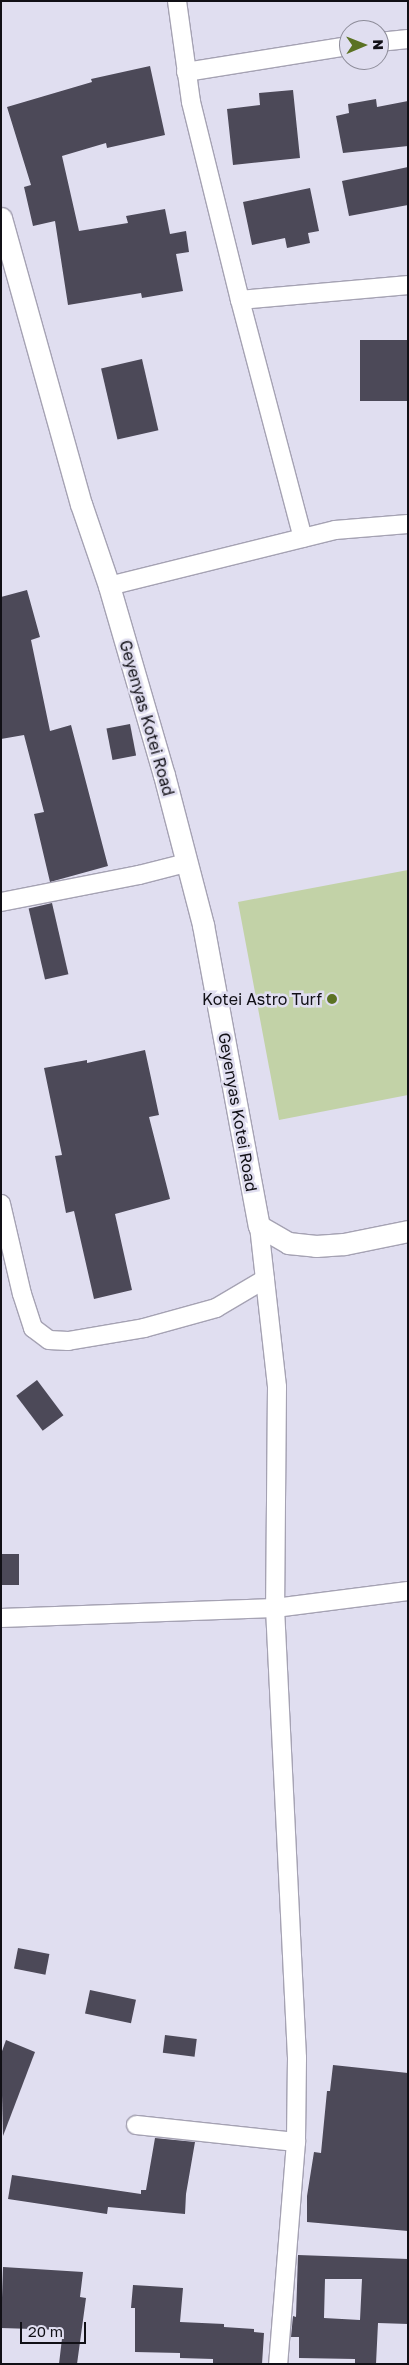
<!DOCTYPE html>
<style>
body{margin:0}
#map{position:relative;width:409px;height:2365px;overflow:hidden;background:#e0def0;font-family:"Golos Text",sans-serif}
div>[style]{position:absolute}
.green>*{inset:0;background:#c2d2a7}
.building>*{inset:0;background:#4c4958;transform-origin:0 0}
.roads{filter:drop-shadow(1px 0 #a5a2b3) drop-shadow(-1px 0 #a5a2b3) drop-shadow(0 1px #a5a2b3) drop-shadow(0 -1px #a5a2b3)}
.minor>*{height:18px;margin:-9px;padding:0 9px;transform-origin:9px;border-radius:9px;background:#fff}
.tertiary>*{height:21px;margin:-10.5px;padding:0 10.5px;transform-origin:10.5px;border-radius:10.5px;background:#fff}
.dots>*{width:14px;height:14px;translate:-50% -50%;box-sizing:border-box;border:2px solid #e0def0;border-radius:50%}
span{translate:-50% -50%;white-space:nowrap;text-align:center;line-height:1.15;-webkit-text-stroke:5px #e0def0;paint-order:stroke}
.street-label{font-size:16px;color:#111016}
.poi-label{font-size:16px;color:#111016}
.right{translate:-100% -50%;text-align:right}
.frame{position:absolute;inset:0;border:2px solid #111016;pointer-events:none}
.north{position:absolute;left:339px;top:20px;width:50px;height:50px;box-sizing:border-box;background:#e0def0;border:1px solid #8d8c99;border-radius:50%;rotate:89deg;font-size:14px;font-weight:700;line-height:20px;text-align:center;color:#111016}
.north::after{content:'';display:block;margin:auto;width:18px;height:22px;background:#5b7223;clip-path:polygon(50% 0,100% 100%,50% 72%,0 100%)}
.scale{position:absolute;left:20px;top:2322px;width:66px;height:22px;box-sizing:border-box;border:2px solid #111016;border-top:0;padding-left:6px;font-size:15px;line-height:18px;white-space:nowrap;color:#111016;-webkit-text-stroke:4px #e0def0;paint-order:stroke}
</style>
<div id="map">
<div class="green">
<div style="clip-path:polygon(408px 870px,408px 1095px,279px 1120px,238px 902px)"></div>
</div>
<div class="building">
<div style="clip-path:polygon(150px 66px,165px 135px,107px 148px,106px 143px,62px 156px,79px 231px,128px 223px,126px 216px,165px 209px,170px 234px,186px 231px,189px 252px,176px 254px,183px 291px,142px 298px,141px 293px,68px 305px,55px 221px,33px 226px,24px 187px,31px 185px,7px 107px,92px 82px,91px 79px)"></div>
<div style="clip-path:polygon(293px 90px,300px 158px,233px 165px,227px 109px,260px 105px,259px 93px)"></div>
<div style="clip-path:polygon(376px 99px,377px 107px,408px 101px,408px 146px,343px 153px,336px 116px,349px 113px,348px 104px)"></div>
<div style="clip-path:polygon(408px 167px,408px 205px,349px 216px,342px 181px)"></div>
<div style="clip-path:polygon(310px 188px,319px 231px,308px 233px,310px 243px,287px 248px,285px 238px,252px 245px,243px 202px)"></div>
<div style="left:408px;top:340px;width:61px;height:48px;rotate:90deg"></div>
<div style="left:142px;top:359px;width:73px;height:42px;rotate:77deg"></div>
<div style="clip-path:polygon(27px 590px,40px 637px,31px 640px,50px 731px,71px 725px,108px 866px,50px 882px,34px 814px,44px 812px,24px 735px,1px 739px,1px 597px)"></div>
<div style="left:130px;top:724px;width:32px;height:24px;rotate:79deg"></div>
<div style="left:52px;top:903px;width:73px;height:24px;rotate:77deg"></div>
<div style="clip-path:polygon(145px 1050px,159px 1115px,149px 1117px,170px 1199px,115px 1214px,132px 1290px,94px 1299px,74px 1211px,66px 1213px,55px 1156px,62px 1155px,44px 1068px,87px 1060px,87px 1063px)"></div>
<div style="left:37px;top:1380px;width:44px;height:26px;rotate:53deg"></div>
<div style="left:1px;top:1554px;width:18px;height:31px"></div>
<div style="left:18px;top:1948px;width:32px;height:21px;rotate:11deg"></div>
<div style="left:90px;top:1990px;width:47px;height:24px;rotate:12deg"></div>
<div style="left:165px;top:2035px;width:32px;height:18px;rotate:7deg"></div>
<div style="clip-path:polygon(6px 2040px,35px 2052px,3px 2136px,1px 2054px)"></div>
<div style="clip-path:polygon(333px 2065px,408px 2073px,408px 2231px,307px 2222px,307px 2196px,314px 2152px,321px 2153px,327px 2091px,330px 2091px)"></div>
<div style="clip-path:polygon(155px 2138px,195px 2142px,186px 2194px,185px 2214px,108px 2207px,107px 2214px,8px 2199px,12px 2175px,141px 2194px,141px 2190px,146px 2190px)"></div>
<div style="clip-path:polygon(evenodd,298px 2255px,408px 2259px,408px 2324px,378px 2323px,376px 2364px,355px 2364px,355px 2359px,299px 2358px,299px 2337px,291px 2337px,293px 2316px,296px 2317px,298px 2255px,325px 2279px,362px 2279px,360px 2320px,324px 2318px,325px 2279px)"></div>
<div style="clip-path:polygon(3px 2267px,83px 2272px,80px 2297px,86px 2298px,77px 2364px,59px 2364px,63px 2330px,1px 2328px)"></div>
<div style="clip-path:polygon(133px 2285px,183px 2288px,180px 2322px,224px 2324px,224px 2327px,254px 2329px,254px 2332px,264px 2333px,262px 2364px,213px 2364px,213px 2359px,180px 2358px,180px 2353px,135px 2352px,135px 2308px,131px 2308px)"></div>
</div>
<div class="roads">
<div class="minor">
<div style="left:177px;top:1px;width:102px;rotate:82.1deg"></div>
<div style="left:191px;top:102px;width:204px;rotate:76.1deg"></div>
<div style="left:240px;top:300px;width:246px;rotate:75.2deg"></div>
<div style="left:379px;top:42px;width:29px;rotate:-6deg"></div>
<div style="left:186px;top:72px;width:165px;rotate:-9.1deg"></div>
<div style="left:240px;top:300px;width:169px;rotate:-5.1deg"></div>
<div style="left:109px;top:586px;width:233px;rotate:-13.9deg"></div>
<div style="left:335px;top:530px;width:73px;rotate:-4.7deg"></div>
<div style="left:1px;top:902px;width:141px;rotate:-11.1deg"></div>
<div style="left:139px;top:875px;width:49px;rotate:-14.3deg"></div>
<div style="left:1px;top:1204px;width:92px;rotate:76.9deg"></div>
<div style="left:22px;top:1294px;width:36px;rotate:72deg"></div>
<div style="left:33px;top:1328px;width:20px;rotate:37deg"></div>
<div style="left:49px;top:1340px;width:19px;rotate:3deg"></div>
<div style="left:68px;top:1341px;width:77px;rotate:-9.7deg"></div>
<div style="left:144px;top:1328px;width:75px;rotate:-15.5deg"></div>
<div style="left:216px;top:1308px;width:57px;rotate:-30.6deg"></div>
<div style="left:259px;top:1226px;width:162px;rotate:83.6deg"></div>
<div style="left:277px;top:1387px;width:221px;rotate:90.5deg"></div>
<div style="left:275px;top:1608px;width:451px;rotate:87.2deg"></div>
<div style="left:297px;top:2058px;width:84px;rotate:90.7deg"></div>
<div style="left:296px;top:2142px;width:223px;rotate:94.6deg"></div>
<div style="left:1px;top:1618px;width:274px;rotate:-2.1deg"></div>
<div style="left:275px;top:1608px;width:134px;rotate:-7.3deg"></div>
<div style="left:136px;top:2125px;width:161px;rotate:6.1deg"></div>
</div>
<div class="tertiary">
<div style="left:1px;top:218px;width:297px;rotate:74.4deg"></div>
<div style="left:81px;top:504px;width:87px;rotate:71.1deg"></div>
<div style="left:109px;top:586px;width:197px;rotate:73.8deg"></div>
<div style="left:164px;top:775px;width:155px;rotate:75.4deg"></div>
<div style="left:203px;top:925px;width:306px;rotate:79.5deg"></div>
<div style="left:259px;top:1226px;width:34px;rotate:30deg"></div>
<div style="left:288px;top:1243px;width:28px;rotate:6deg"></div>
<div style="left:316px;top:1246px;width:28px;rotate:-4deg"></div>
<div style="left:344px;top:1244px;width:65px;rotate:-11.5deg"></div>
</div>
</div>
<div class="dots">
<div style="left:332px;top:999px;background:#5b7223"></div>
</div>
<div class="street-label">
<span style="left:147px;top:718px;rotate:74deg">Geyenyas Kotei Road</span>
<span style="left:238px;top:1112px;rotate:80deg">Geyenyas Kotei Road</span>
</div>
<div class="poi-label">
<span class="right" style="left:322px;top:999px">Kotei Astro Turf</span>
</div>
<div class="frame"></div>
<div class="north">N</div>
<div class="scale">20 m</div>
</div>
